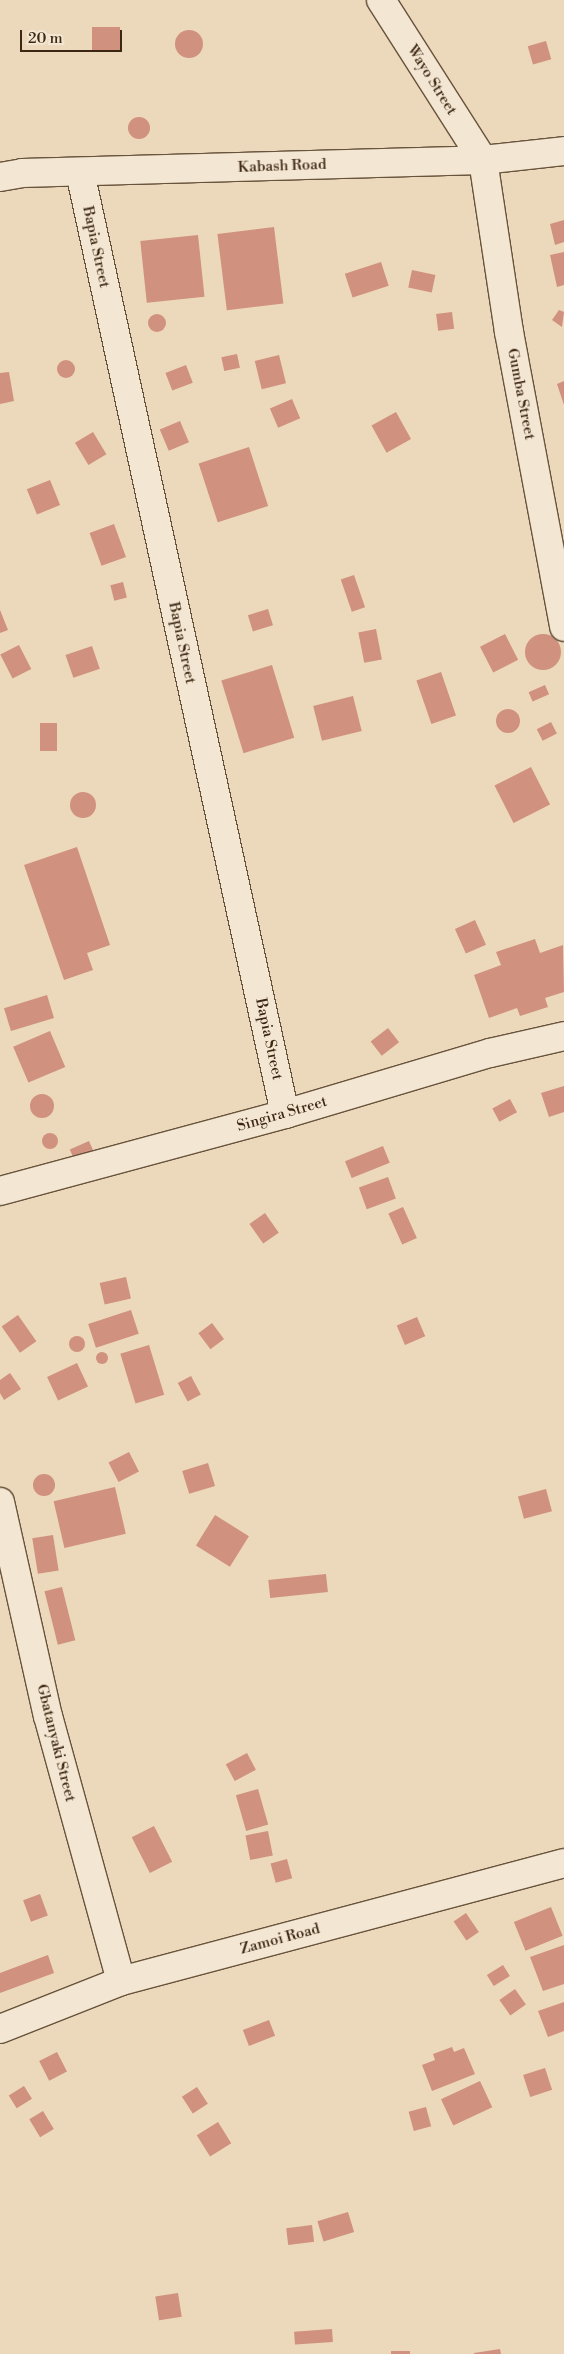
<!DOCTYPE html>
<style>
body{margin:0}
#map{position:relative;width:564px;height:2354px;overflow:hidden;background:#ecd8ba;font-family:"Libre Bodoni",serif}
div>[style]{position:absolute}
.building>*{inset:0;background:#d0917f;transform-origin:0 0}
.round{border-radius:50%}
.roads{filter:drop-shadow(1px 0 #68533c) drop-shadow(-1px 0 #68533c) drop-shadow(0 1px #68533c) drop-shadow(0 -1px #68533c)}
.minor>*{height:28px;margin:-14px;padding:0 14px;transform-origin:14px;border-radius:14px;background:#f3e6d2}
span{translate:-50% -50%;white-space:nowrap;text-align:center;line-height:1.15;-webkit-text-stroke:4px #f3e6d2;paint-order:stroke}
.street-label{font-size:15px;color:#3c2712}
.scale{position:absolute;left:20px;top:30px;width:102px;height:22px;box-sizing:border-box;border:2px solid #3c2712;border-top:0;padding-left:6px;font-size:15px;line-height:18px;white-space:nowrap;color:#3c2712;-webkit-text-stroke:4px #f3e6d2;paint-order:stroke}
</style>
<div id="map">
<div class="building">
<div style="left:92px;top:27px;width:28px;height:23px"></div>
<div class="round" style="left:175px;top:30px;width:28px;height:28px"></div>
<div style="left:546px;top:41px;width:19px;height:19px;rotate:74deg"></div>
<div class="round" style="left:128px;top:117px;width:22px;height:22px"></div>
<div style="clip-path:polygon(564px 220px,564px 242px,555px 245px,550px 224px)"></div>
<div style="left:274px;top:227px;width:77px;height:57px;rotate:83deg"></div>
<div style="left:198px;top:235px;width:62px;height:58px;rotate:84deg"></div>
<div style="clip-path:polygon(564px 252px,564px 285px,557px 287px,550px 255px)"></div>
<div style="left:381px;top:262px;width:25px;height:38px;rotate:72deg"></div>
<div style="left:412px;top:270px;width:24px;height:18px;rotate:12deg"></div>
<div style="clip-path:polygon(559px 310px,564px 312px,562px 327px,552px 320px)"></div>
<div style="left:452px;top:312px;width:17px;height:16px;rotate:83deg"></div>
<div class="round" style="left:148px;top:314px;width:18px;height:18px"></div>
<div style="left:237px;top:354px;width:14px;height:16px;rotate:78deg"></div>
<div style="left:279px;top:355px;width:29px;height:25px;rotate:76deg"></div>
<div class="round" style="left:57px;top:360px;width:18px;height:18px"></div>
<div style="left:186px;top:365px;width:19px;height:22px;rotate:69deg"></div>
<div style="clip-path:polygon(9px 372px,14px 401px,0 404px,0 373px)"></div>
<div style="clip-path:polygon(564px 381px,564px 405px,557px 384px)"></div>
<div style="left:292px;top:399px;width:21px;height:24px;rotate:67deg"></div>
<div style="left:396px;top:412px;width:31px;height:28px;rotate:61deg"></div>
<div style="left:180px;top:421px;width:23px;height:22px;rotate:67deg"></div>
<div style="left:93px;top:432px;width:26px;height:21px;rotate:59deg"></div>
<div style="left:249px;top:447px;width:62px;height:53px;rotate:72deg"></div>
<div style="left:50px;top:480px;width:27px;height:25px;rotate:68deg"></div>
<div style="left:114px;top:524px;width:35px;height:26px;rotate:70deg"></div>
<div style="left:354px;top:575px;width:34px;height:14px;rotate:71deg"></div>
<div style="left:123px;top:582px;width:16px;height:13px;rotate:76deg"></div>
<div style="left:268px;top:609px;width:17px;height:21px;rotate:73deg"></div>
<div style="clip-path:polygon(0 610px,8px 630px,0 633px)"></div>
<div style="left:376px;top:629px;width:31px;height:18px;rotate:79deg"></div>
<div style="left:505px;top:634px;width:29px;height:28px;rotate:63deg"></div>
<div class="round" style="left:525px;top:634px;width:36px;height:36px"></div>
<div style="left:19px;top:645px;width:27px;height:21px;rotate:63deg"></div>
<div style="left:92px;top:646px;width:24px;height:28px;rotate:71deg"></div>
<div style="left:272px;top:665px;width:76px;height:53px;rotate:73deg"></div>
<div style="left:441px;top:672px;width:46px;height:26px;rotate:71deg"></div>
<div style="left:545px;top:685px;width:10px;height:18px;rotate:66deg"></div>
<div style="left:353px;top:696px;width:36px;height:41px;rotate:76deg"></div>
<div class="round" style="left:496px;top:709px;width:24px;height:24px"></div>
<div style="left:551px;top:722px;width:13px;height:16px;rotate:63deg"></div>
<div style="left:40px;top:723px;width:17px;height:28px"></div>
<div style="left:531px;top:767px;width:42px;height:41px;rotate:63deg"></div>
<div class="round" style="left:70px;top:792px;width:26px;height:26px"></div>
<div style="clip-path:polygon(77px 847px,110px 945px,87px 953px,93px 970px,64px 980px,24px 865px)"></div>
<div style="left:475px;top:920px;width:27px;height:22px;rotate:66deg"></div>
<div style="clip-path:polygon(535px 939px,540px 953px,563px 945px,564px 992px,545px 998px,548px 1007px,520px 1016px,517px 1008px,489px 1018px,474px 975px,501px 965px,496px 952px)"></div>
<div style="left:47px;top:995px;width:24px;height:45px;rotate:73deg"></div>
<div style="left:388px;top:1028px;width:18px;height:22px;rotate:52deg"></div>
<div style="left:50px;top:1031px;width:39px;height:40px;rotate:67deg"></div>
<div style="clip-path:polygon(564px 1086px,564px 1112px,549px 1117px,541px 1093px)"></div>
<div class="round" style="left:30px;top:1094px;width:24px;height:24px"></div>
<div style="left:510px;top:1099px;width:15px;height:20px;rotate:62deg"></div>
<div class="round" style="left:42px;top:1133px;width:16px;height:16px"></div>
<div style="left:89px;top:1141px;width:12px;height:21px;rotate:66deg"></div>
<div style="left:383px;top:1146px;width:18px;height:41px;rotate:68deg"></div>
<div style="left:388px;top:1177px;width:23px;height:31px;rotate:70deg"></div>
<div style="left:403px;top:1207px;width:34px;height:16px;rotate:66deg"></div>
<div style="left:265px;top:1213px;width:24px;height:19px;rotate:55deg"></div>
<div style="left:126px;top:1277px;width:22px;height:27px;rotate:77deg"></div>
<div style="left:131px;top:1310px;width:25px;height:45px;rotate:72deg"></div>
<div style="left:18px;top:1315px;width:32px;height:20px;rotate:55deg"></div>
<div style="left:417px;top:1317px;width:21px;height:22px;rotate:67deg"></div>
<div style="left:212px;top:1323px;width:20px;height:17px;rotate:53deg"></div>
<div class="round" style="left:69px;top:1336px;width:16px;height:16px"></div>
<div style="left:149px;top:1345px;width:52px;height:30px;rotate:73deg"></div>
<div class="round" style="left:96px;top:1352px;width:12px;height:12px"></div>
<div style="left:77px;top:1363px;width:26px;height:33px;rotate:65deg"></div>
<div style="clip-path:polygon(10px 1373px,21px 1389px,4px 1400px,0 1393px,0 1380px)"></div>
<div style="left:191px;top:1376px;width:21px;height:15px;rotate:62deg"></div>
<div style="left:129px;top:1452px;width:22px;height:23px;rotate:63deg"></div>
<div style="left:208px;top:1463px;width:24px;height:27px;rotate:73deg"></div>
<div class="round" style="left:33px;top:1474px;width:22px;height:22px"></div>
<div style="left:115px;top:1487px;width:48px;height:63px;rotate:77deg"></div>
<div style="left:546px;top:1489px;width:23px;height:29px;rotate:75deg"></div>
<div style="left:215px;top:1515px;width:40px;height:36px;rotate:32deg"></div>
<div style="left:53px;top:1535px;width:36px;height:21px;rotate:81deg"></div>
<div style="left:326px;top:1574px;width:18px;height:58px;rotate:84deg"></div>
<div style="left:62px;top:1587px;width:55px;height:18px;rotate:76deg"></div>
<div style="left:247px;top:1753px;width:19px;height:24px;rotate:62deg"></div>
<div style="left:258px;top:1789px;width:37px;height:23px;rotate:74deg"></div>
<div style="left:154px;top:1826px;width:40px;height:25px;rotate:63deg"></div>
<div style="left:268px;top:1831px;width:25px;height:23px;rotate:79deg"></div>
<div style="left:287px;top:1859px;width:20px;height:17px;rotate:75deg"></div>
<div style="left:40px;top:1894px;width:23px;height:18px;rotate:70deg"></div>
<div style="left:551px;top:1907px;width:31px;height:40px;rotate:68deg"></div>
<div style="left:466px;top:1913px;width:23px;height:15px;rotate:56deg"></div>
<div style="clip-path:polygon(564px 1945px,564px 1984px,543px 1991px,530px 1957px)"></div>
<div style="clip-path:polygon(48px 1955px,54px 1973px,0 1993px,0 1973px)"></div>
<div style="left:503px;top:1965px;width:13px;height:19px;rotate:58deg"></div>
<div style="left:515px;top:1989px;width:19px;height:19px;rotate:55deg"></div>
<div style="clip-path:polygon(564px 2002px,564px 2031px,548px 2037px,538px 2011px)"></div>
<div style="left:269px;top:2020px;width:17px;height:28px;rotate:69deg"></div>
<div style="clip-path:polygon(452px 2047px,454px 2052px,464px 2048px,475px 2074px,432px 2091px,422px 2065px,435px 2060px,433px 2054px)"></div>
<div style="left:57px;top:2052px;width:22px;height:20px;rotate:63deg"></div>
<div style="left:545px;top:2068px;width:23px;height:23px;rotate:72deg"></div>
<div style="left:480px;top:2081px;width:29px;height:43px;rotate:65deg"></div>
<div style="left:24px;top:2086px;width:15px;height:18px;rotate:58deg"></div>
<div style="left:197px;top:2087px;width:20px;height:18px;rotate:57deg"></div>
<div style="left:426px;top:2107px;width:20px;height:18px;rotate:75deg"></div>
<div style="left:43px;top:2111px;width:21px;height:16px;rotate:59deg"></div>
<div style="left:218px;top:2122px;width:25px;height:25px;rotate:58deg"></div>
<div style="left:348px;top:2212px;width:21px;height:32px;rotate:73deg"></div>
<div style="left:312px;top:2225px;width:17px;height:26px;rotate:83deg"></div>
<div style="left:178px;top:2293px;width:24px;height:23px;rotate:81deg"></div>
<div style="left:332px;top:2329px;width:13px;height:38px;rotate:86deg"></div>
<div style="clip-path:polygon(500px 2349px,501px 2354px,474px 2354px,474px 2353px)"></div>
<div style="left:391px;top:2351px;width:19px;height:3px"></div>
</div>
<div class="roads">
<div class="minor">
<div style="left:381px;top:0;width:190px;rotate:57.5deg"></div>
<div style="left:483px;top:160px;width:174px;rotate:81.4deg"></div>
<div style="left:509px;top:332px;width:300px;rotate:79.4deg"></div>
<div style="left:80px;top:172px;width:964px;rotate:77.72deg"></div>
<div style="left:0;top:177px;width:22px;rotate:-10deg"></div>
<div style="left:22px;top:173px;width:461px;rotate:-1.6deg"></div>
<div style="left:483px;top:160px;width:81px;rotate:-6.3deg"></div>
<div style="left:0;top:1191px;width:295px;rotate:-15.1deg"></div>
<div style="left:285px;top:1114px;width:214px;rotate:-16.6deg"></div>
<div style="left:490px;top:1053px;width:76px;rotate:-12.9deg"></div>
<div style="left:0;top:1502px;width:219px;rotate:77.4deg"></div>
<div style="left:48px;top:1716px;width:275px;rotate:74.6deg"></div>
<div style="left:0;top:2029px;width:130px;rotate:-21.6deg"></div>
<div style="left:121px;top:1981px;width:458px;rotate:-14.9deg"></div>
</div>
</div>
<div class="street-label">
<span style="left:432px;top:80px;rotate:58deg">Wayo Street</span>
<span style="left:282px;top:166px;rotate:-2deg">Kabash Road</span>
<span style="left:96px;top:247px;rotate:78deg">Bapia Street</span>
<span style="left:521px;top:394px;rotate:79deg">Gumba Street</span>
<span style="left:182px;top:643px;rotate:78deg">Bapia Street</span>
<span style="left:269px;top:1039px;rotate:78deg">Bapia Street</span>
<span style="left:282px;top:1114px;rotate:-16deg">Singira Street</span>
<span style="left:56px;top:1743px;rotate:76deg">Gbatanyaki Street</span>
<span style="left:280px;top:1939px;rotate:-15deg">Zamoi Road</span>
</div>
<div class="scale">20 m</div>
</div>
